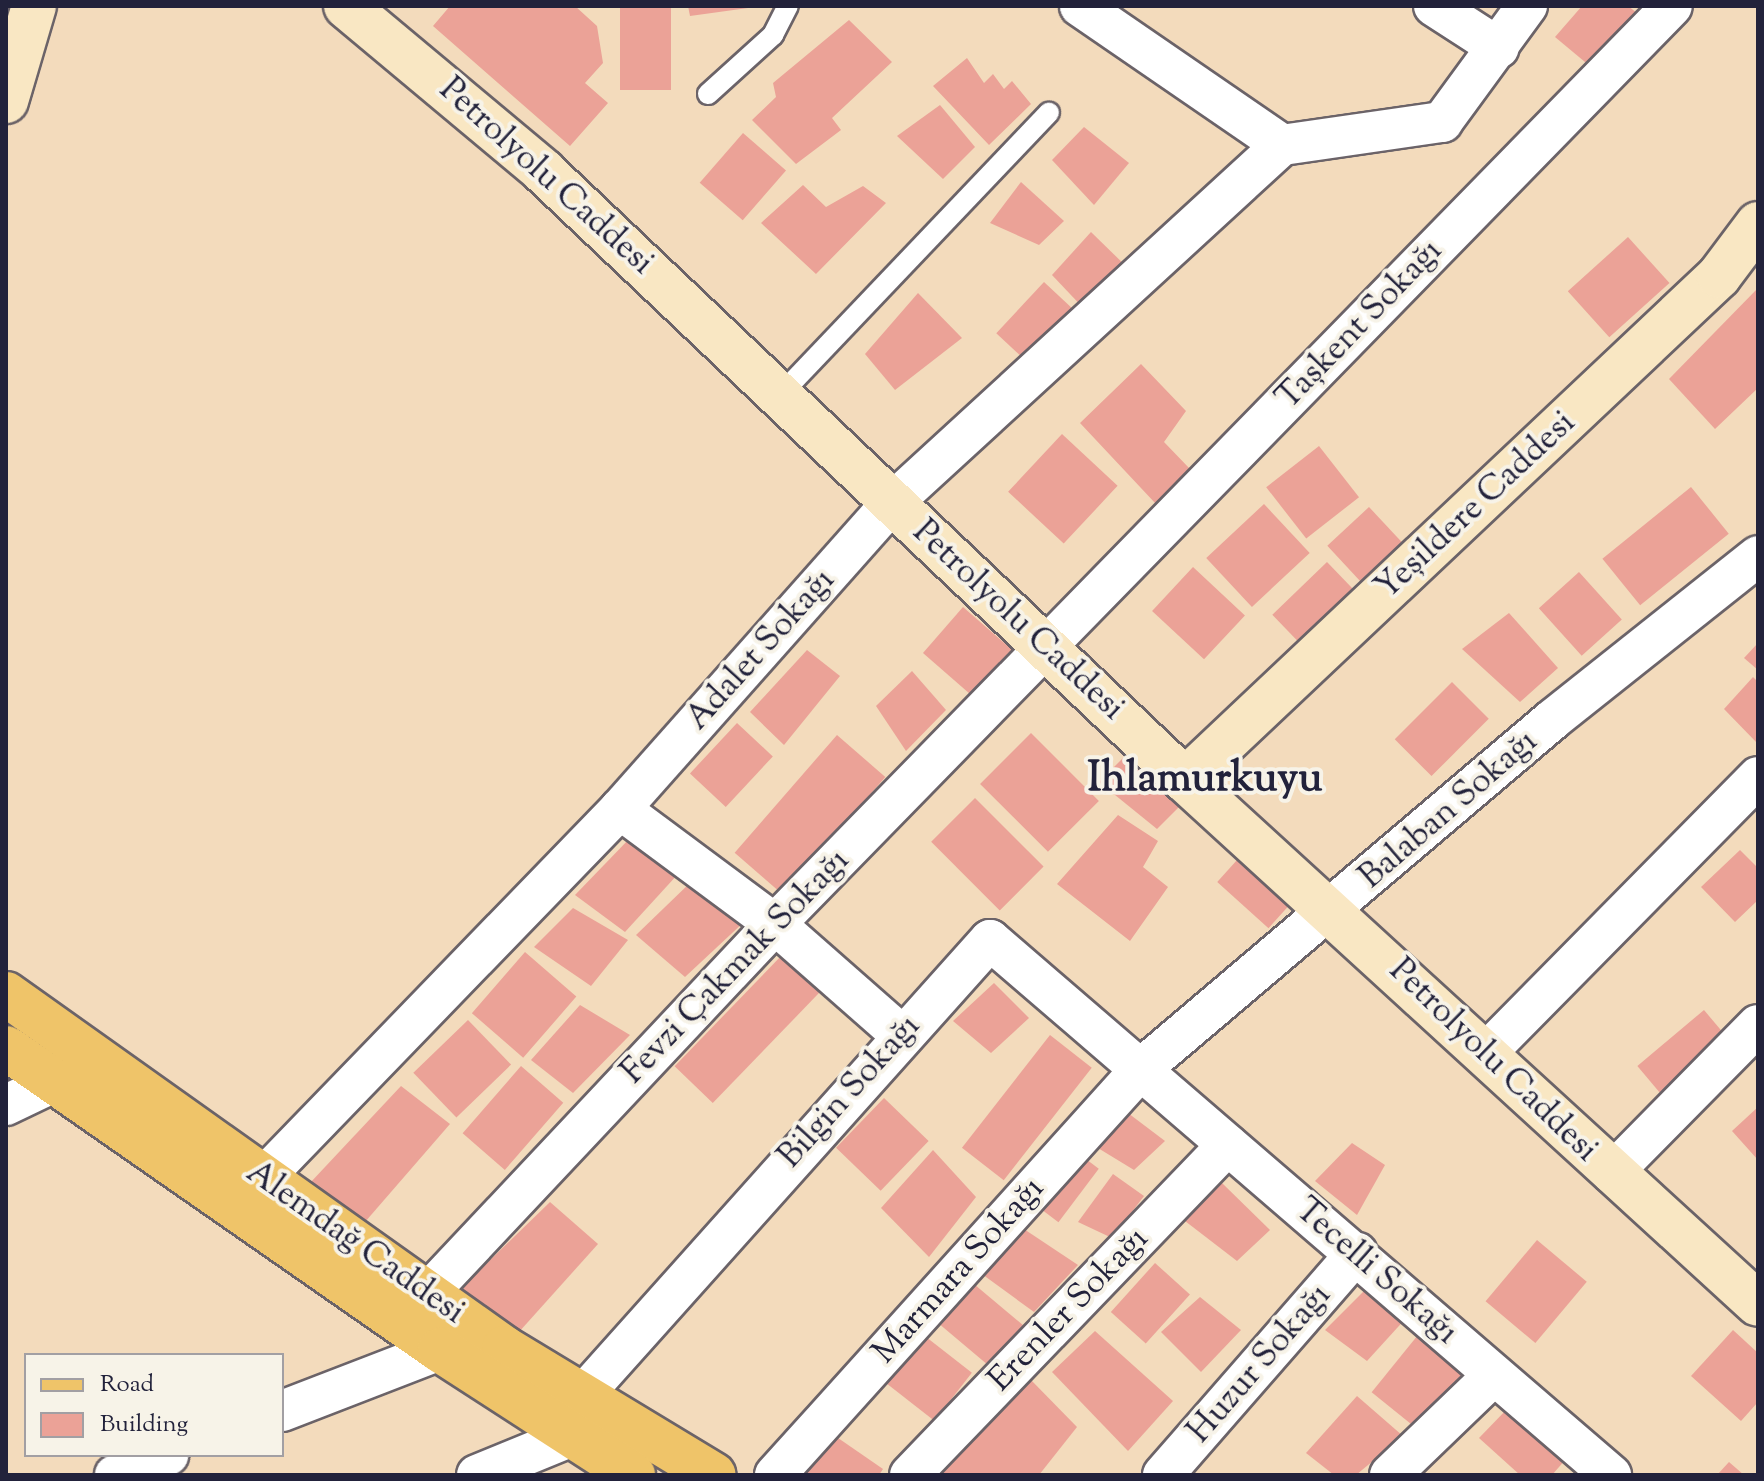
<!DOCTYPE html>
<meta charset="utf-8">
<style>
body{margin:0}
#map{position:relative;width:1764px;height:1481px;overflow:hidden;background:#f3dbbc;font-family:"Sorts Mill Goudy",serif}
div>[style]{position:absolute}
.building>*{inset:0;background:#eba297;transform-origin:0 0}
.roads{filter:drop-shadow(2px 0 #6b6368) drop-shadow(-2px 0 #6b6368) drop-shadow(0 2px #6b6368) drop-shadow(0 -2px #6b6368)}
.lane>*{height:20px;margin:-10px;padding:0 10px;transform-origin:10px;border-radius:10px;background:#fff}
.street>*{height:40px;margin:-20px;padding:0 20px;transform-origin:20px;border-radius:20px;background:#fff}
.secondary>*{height:44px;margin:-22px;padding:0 22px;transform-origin:22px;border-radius:22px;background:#f9e7c3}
.primary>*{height:44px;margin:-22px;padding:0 22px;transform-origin:22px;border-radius:22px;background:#efc469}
span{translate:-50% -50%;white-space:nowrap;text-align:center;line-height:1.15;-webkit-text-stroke:8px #f7f3e8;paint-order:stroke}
.street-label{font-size:34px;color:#22223b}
.district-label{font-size:42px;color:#22223b;font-weight:700}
.frame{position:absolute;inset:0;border:8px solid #22223b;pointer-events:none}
.legend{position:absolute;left:24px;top:1353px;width:260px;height:104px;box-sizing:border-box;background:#f7f3e8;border:2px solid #a29fa3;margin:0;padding:10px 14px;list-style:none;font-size:24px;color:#22223b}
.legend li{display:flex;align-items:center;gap:16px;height:40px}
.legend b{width:40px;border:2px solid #a29fa3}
</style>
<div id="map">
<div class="building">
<div style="clip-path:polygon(450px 6px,575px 6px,597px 26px,603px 63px,585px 83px,608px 103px,570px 146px,433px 26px)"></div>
<div style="left:620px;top:6px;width:51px;height:84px"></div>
<div style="clip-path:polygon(688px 6px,747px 6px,748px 8px,690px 16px)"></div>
<div style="clip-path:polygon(1582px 6px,1628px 6px,1637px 13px,1591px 67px,1555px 37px)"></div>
<div style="clip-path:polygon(849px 20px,892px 62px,832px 118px,841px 130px,796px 164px,752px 120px,776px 97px,773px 83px)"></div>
<div style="clip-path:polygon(967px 58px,984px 83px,993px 74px,1004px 89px,1012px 81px,1031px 104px,989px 145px,933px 86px)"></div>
<div style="clip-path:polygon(940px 105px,975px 147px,943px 179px,897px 136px)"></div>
<div style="clip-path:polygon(1084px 127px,1129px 163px,1094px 205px,1052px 160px)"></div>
<div style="left:743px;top:133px;width:57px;height:66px;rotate:41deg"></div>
<div style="clip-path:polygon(1021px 182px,1064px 221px,1039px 245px,990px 223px)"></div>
<div style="clip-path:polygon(803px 185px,826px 207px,863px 186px,886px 203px,816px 274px,761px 223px)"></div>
<div style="clip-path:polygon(1091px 232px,1133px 273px,1088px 313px,1052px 275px)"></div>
<div style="left:1628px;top:237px;width:62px;height:81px;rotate:48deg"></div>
<div style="left:1044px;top:282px;width:52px;height:70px;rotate:43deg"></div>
<div style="clip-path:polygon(1758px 288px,1758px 388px,1715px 429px,1669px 379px)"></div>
<div style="clip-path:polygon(918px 293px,962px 338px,895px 390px,865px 354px)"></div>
<div style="clip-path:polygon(1141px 364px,1186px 411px,1164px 442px,1190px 469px,1156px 504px,1080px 423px)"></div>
<div style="left:1062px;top:434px;width:76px;height:79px;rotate:43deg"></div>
<div style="left:1319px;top:446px;width:65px;height:67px;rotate:52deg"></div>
<div style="left:1691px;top:487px;width:60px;height:114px;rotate:51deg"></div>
<div style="left:1264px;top:504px;width:67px;height:79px;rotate:47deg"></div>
<div style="left:1369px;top:507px;width:64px;height:57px;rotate:47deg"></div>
<div style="left:1327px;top:562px;width:53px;height:76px;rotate:46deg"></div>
<div style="left:1193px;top:567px;width:71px;height:60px;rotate:43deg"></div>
<div style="left:1579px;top:572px;width:64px;height:54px;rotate:48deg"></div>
<div style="left:963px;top:607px;width:65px;height:61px;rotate:41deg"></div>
<div style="clip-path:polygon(1509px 613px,1558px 668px,1520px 702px,1462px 649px)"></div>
<div style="clip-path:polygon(1758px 643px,1758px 670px,1744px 658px)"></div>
<div style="clip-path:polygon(807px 650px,840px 676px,784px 745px,750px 712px)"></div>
<div style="clip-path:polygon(912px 671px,946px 710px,906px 751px,876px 706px)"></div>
<div style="clip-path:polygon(1753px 677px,1758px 682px,1758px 744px,1724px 709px)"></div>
<div style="left:1452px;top:682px;width:52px;height:81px;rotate:45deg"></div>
<div style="left:737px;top:723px;width:49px;height:69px;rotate:43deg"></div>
<div style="left:1031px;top:733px;width:96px;height:72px;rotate:45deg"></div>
<div style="left:837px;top:735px;width:64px;height:156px;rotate:41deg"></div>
<div style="clip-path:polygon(1136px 745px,1191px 795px,1157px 829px,1099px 782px)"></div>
<div style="left:975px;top:798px;width:97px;height:62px;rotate:45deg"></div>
<div style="clip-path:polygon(1118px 815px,1158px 841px,1143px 867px,1168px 887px,1130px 941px,1057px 884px)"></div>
<div style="clip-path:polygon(631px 837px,678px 874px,625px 932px,575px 895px)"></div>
<div style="left:1246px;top:850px;width:69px;height:43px;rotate:42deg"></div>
<div style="clip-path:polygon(1740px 850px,1758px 868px,1758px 900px,1735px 922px,1701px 887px)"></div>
<div style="clip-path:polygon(693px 880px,745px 921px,685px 977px,636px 935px)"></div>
<div style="clip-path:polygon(573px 908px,628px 940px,591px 986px,534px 947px)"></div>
<div style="left:525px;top:952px;width:68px;height:81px;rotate:41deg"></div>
<div style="left:783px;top:954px;width:53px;height:156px;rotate:44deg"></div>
<div style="clip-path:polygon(994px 983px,1029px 1018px,991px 1053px,953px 1021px)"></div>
<div style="clip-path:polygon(580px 1005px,630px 1035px,573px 1093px,531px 1060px)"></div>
<div style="left:1704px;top:1010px;width:35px;height:87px;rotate:50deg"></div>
<div style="left:468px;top:1020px;width:62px;height:76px;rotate:46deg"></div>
<div style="left:1050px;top:1035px;width:53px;height:143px;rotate:38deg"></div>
<div style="left:521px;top:1066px;width:56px;height:89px;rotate:41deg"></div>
<div style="clip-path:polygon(401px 1086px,450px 1124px,365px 1222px,310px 1183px)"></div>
<div style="left:884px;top:1098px;width:62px;height:69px;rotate:44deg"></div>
<div style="clip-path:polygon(1758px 1107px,1758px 1160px,1732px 1131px)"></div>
<div style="clip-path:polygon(1124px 1110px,1165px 1141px,1134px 1170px,1093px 1145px)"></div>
<div style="clip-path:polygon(1352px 1143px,1385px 1165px,1357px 1215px,1315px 1181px)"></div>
<div style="clip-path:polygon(933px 1150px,976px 1197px,929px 1257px,881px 1208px)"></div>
<div style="left:1074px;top:1150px;width:31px;height:67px;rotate:37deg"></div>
<div style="clip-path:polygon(1113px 1174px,1144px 1196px,1112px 1238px,1078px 1222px)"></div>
<div style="clip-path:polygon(1222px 1183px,1270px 1230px,1237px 1261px,1185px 1221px)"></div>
<div style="clip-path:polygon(550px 1202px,598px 1244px,510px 1342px,454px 1295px)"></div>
<div style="clip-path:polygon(1015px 1223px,1078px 1265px,1034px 1312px,975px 1269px)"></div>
<div style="left:1537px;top:1240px;width:65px;height:80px;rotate:40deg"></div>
<div style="left:1155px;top:1263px;width:47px;height:66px;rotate:42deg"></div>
<div style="left:962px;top:1274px;width:83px;height:53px;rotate:40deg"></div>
<div style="clip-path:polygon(1372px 1283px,1408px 1316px,1367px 1361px,1325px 1330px)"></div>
<div style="clip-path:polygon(1200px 1297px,1241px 1330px,1201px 1372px,1161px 1332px)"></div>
<div style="left:912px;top:1326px;width:76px;height:61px;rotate:38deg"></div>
<div style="left:1422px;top:1330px;width:65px;height:80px;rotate:39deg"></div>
<div style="clip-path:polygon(1733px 1330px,1758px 1353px,1758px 1402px,1741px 1421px,1691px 1376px)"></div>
<div style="clip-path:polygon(1095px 1331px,1173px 1401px,1128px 1451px,1052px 1372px)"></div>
<div style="clip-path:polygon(1031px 1380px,1077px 1427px,1039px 1475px,937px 1475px)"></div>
<div style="clip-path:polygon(1357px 1396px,1403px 1436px,1356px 1475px,1334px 1475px,1306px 1453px)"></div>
<div style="clip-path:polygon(1509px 1407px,1566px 1459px,1552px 1475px,1520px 1475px,1479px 1438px)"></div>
<div style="clip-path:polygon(825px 1429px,883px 1469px,879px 1475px,796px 1475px)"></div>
<div style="clip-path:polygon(1729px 1462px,1744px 1475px,1717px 1475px)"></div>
</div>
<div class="roads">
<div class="lane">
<div style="left:708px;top:94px;width:88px;rotate:-42.2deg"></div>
<div style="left:773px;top:35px;width:33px;rotate:-63deg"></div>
<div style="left:780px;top:395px;width:390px;rotate:-46.4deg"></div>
</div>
<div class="street">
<div style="left:1080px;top:6px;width:245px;rotate:34.5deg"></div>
<div style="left:1282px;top:145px;width:162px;rotate:-8.2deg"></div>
<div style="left:1442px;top:122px;width:144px;rotate:-53.8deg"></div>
<div style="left:1434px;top:6px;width:77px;rotate:32.9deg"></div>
<div style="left:620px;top:809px;width:193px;rotate:36.6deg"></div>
<div style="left:775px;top:924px;width:167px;rotate:41.3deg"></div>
<div style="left:1485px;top:1054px;width:389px;rotate:-45.4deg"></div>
<div style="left:6px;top:1105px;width:53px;rotate:-25.6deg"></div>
<div style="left:1612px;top:1173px;width:208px;rotate:-45.4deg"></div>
<div style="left:263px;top:1178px;width:513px;rotate:-45.95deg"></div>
<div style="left:620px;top:809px;width:409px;rotate:-48.4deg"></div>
<div style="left:892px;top:503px;width:529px;rotate:-42.55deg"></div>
<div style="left:427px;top:1294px;width:508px;rotate:-46.76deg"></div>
<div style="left:775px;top:924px;width:1283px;rotate:-45.66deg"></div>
<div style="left:582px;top:1396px;width:612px;rotate:-48.18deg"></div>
<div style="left:990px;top:940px;width:820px;rotate:40.75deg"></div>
<div style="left:282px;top:1411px;width:169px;rotate:-21.1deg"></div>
<div style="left:115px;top:1475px;width:57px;rotate:-20.7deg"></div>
<div style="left:477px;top:1475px;width:103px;rotate:-22.3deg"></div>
<div style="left:775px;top:1475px;width:548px;rotate:-47.96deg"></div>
<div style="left:1142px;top:1068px;width:538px;rotate:-40.32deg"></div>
<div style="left:1552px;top:720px;width:263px;rotate:-38.5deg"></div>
<div style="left:910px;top:1475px;width:458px;rotate:-46.1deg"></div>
<div style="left:1163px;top:1475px;width:295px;rotate:-48.9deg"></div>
<div style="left:1390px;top:1475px;width:143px;rotate:-43.9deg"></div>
</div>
<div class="secondary">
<div style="left:346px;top:6px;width:257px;rotate:39.9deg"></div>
<div style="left:543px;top:171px;width:885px;rotate:43.49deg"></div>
<div style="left:1185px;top:780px;width:776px;rotate:42.44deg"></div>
<div style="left:6px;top:101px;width:99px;rotate:-73.6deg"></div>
<div style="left:1185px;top:780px;width:734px;rotate:-43.34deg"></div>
<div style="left:1719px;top:276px;width:65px;rotate:-53.1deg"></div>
</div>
<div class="primary">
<div style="left:6px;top:994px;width:611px;rotate:35.41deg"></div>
<div style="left:504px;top:1348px;width:245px;rotate:31.2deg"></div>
<div style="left:6px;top:1048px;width:529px;rotate:34.83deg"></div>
<div style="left:440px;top:1350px;width:230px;rotate:32.9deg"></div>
</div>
</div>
<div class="street-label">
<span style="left:546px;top:177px;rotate:42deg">Petrolyolu Caddesi</span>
<span style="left:1360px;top:325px;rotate:-46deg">Taşkent Sokağı</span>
<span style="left:1476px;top:506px;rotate:-43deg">Yeşildere Caddesi</span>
<span style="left:1018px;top:621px;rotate:43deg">Petrolyolu Caddesi</span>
<span style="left:761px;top:650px;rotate:-48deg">Adalet Sokağı</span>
<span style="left:1449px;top:810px;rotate:-41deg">Balaban Sokağı</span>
<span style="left:736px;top:967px;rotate:-46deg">Fevzi Çakmak Sokağı</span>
<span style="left:1493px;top:1061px;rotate:44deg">Petrolyolu Caddesi</span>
<span style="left:850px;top:1092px;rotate:-48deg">Bilgin Sokağı</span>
<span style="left:355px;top:1243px;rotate:35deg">Alemdağ Caddesi</span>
<span style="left:959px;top:1271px;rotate:-48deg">Marmara Sokağı</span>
<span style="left:1376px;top:1272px;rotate:41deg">Tecelli Sokağı</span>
<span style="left:1069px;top:1310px;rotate:-46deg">Erenler Sokağı</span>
<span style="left:1260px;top:1364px;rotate:-49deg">Huzur Sokağı</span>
</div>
<div class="district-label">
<span style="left:1205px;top:780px">Ihlamurkuyu</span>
</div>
<div class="frame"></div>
<ul class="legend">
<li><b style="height:10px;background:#efc469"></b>Road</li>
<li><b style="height:22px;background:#eba297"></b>Building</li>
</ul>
</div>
